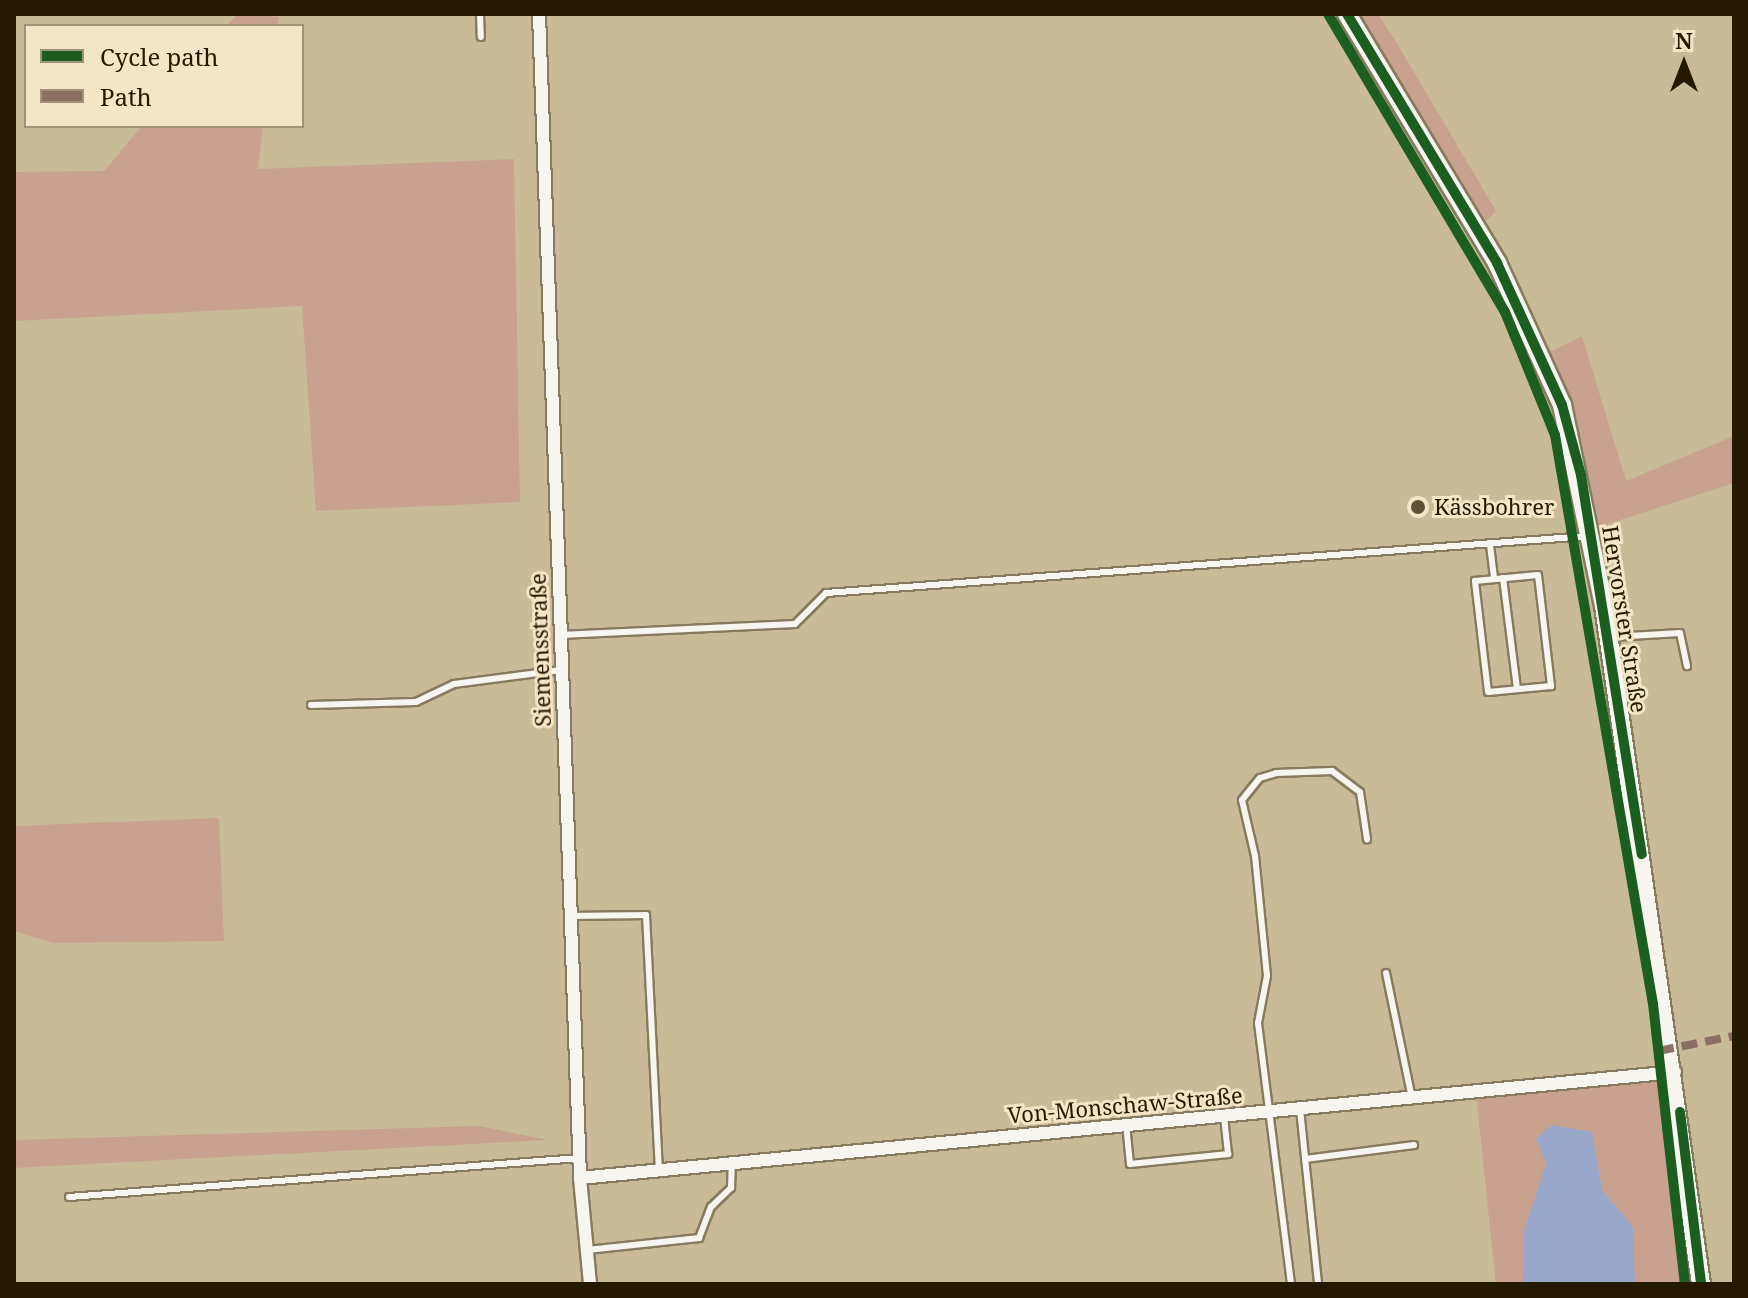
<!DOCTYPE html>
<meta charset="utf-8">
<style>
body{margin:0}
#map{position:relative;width:1748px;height:1298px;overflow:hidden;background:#cabb98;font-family:"Noto Serif",serif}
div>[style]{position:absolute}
.green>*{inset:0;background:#c8a28f;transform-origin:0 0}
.water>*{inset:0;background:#99a7cb}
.roads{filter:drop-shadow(2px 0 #867b5e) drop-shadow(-2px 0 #867b5e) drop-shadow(0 2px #867b5e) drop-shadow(0 -2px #867b5e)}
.lane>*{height:6px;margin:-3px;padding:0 3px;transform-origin:3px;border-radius:3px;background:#f7f5f0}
.street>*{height:12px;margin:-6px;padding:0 6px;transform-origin:6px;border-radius:6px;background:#f7f5f0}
.secondary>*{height:18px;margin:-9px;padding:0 9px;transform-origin:9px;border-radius:9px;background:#f7f5f0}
.quiet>*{height:8px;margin-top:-4px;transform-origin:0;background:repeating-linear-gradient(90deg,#8d6e63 0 16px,transparent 0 24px)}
.cycleway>*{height:10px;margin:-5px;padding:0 5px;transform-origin:5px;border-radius:5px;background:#1b5e20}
.dots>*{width:22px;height:22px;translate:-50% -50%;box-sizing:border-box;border:4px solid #f3e5c6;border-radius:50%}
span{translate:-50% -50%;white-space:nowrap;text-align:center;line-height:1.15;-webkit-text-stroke:6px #f3e5c6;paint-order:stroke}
.poi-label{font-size:22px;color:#241901}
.left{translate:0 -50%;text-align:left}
.street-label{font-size:22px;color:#241901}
.frame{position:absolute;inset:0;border:16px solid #241901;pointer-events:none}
.legend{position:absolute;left:24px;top:24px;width:280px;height:104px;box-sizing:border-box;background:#f3e5c6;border:2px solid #a09377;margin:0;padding:10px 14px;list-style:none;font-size:24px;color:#241901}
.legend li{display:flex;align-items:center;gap:16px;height:40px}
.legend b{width:40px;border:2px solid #a09377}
.north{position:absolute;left:1644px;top:24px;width:80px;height:80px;-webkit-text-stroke:6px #f3e5c6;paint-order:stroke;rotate:0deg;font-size:22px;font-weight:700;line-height:32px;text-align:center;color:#241901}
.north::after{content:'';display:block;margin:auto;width:28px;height:36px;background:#241901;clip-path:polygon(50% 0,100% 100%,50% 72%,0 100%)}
</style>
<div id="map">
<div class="green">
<div style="clip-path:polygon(237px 14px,279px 17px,277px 26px,227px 26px)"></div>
<div style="clip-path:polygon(1353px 14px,1378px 14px,1395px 40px,1496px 211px,1481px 226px)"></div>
<div style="clip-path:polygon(142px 126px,263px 126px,258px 169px,514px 159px,520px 502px,316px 511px,302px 306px,14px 321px,14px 172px,104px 171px)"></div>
<div style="clip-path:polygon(1582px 336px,1626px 481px,1734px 436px,1734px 483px,1599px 527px,1574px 416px,1549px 352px)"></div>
<div style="clip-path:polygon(219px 818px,224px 941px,53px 943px,14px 931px,14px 826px)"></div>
<div style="left:1662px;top:1075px;width:210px;height:187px;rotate:84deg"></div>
<div style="clip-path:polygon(479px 1126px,548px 1140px,14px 1168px,14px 1140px)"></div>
</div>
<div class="water">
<div style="clip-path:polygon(1552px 1125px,1592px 1132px,1602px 1190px,1633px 1227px,1635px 1284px,1523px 1284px,1524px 1231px,1546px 1163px,1536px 1139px)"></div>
</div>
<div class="roads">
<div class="lane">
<div style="left:480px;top:14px;width:23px;rotate:88deg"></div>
<div style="left:1490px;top:545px;width:34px;rotate:83deg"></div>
<div style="left:1538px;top:575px;width:112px;rotate:83.3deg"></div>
<div style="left:1551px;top:686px;width:63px;rotate:174.6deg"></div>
<div style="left:1488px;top:692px;width:112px;rotate:-96.7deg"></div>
<div style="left:1475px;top:581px;width:63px;rotate:-5.4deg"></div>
<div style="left:1503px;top:578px;width:112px;rotate:82.8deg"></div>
<div style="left:560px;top:635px;width:235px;rotate:-2.7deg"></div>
<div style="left:795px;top:624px;width:44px;rotate:-45deg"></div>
<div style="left:826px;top:593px;width:764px;rotate:-4.28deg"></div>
<div style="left:1612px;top:637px;width:68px;rotate:-3.4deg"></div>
<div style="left:1680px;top:633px;width:34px;rotate:78deg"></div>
<div style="left:311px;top:705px;width:105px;rotate:-1.6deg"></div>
<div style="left:416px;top:702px;width:42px;rotate:-25.3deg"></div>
<div style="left:454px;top:684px;width:108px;rotate:-7.5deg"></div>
<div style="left:570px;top:916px;width:76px;rotate:-0.8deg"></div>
<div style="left:646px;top:915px;width:255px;rotate:87.1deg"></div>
<div style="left:1386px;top:973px;width:128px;rotate:78.3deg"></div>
<div style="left:1300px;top:1109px;width:176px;rotate:84.1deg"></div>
<div style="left:1126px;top:1124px;width:40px;rotate:84.3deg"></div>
<div style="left:1130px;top:1164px;width:99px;rotate:-5.8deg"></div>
<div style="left:1228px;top:1154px;width:37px;rotate:-96deg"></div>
<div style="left:1305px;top:1159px;width:110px;rotate:-7.3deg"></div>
<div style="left:69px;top:1197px;width:511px;rotate:-4.37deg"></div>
<div style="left:587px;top:1250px;width:113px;rotate:-6.1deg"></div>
<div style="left:699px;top:1238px;width:33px;rotate:-69deg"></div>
<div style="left:711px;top:1207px;width:28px;rotate:-44deg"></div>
<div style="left:731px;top:1188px;width:25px;rotate:-88deg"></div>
<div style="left:1291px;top:1284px;width:263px;rotate:-97.2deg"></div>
<div style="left:1258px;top:1023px;width:48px;rotate:-79.2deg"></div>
<div style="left:1267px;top:976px;width:121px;rotate:-95.7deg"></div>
<div style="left:1255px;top:856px;width:57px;rotate:-103.1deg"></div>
<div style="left:1242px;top:800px;width:28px;rotate:-51deg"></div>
<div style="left:1260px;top:778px;width:17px;rotate:-17deg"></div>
<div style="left:1276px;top:773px;width:56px;rotate:-2deg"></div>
<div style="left:1332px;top:771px;width:35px;rotate:37deg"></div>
<div style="left:1360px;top:792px;width:48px;rotate:81.5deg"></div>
</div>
<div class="street">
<div style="left:539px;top:14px;width:1165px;rotate:87.98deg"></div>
<div style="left:580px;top:1178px;width:106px;rotate:84.6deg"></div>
<div style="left:580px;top:1178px;width:1100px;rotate:-5.53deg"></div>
</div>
<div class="secondary">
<div style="left:1347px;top:14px;width:291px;rotate:58.9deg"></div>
<div style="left:1497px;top:263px;width:156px;rotate:65.4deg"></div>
<div style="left:1562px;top:405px;width:205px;rotate:78.2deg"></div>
<div style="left:1604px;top:606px;width:685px;rotate:81.86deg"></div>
</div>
</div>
<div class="quiet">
<div style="left:1658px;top:1051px;width:77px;rotate:-11.2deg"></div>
</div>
<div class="cycleway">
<div style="left:1328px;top:14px;width:347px;rotate:59.3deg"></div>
<div style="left:1505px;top:312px;width:133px;rotate:67.9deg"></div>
<div style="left:1555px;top:435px;width:577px;rotate:80.23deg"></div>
<div style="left:1653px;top:1004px;width:282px;rotate:83.5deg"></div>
<div style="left:1347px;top:14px;width:291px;rotate:58.9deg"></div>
<div style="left:1497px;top:263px;width:156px;rotate:65.4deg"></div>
<div style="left:1562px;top:405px;width:73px;rotate:74.8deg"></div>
<div style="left:1581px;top:475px;width:384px;rotate:80.9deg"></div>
<div style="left:1680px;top:1112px;width:173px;rotate:83deg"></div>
</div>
<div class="dots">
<div style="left:1418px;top:507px;background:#5e5236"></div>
</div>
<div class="poi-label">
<span class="left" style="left:1434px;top:507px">Kässbohrer</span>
</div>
<div class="street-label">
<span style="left:1625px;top:619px;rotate:81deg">Hervorster Straße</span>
<span style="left:540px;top:650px;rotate:-92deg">Siemensstraße</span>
<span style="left:1125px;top:1105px;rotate:-5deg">Von-Monschaw-Straße</span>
</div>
<div class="frame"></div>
<ul class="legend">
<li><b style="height:10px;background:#1b5e20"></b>Cycle path</li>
<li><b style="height:10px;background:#8d6e63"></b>Path</li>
</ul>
<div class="north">N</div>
</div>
